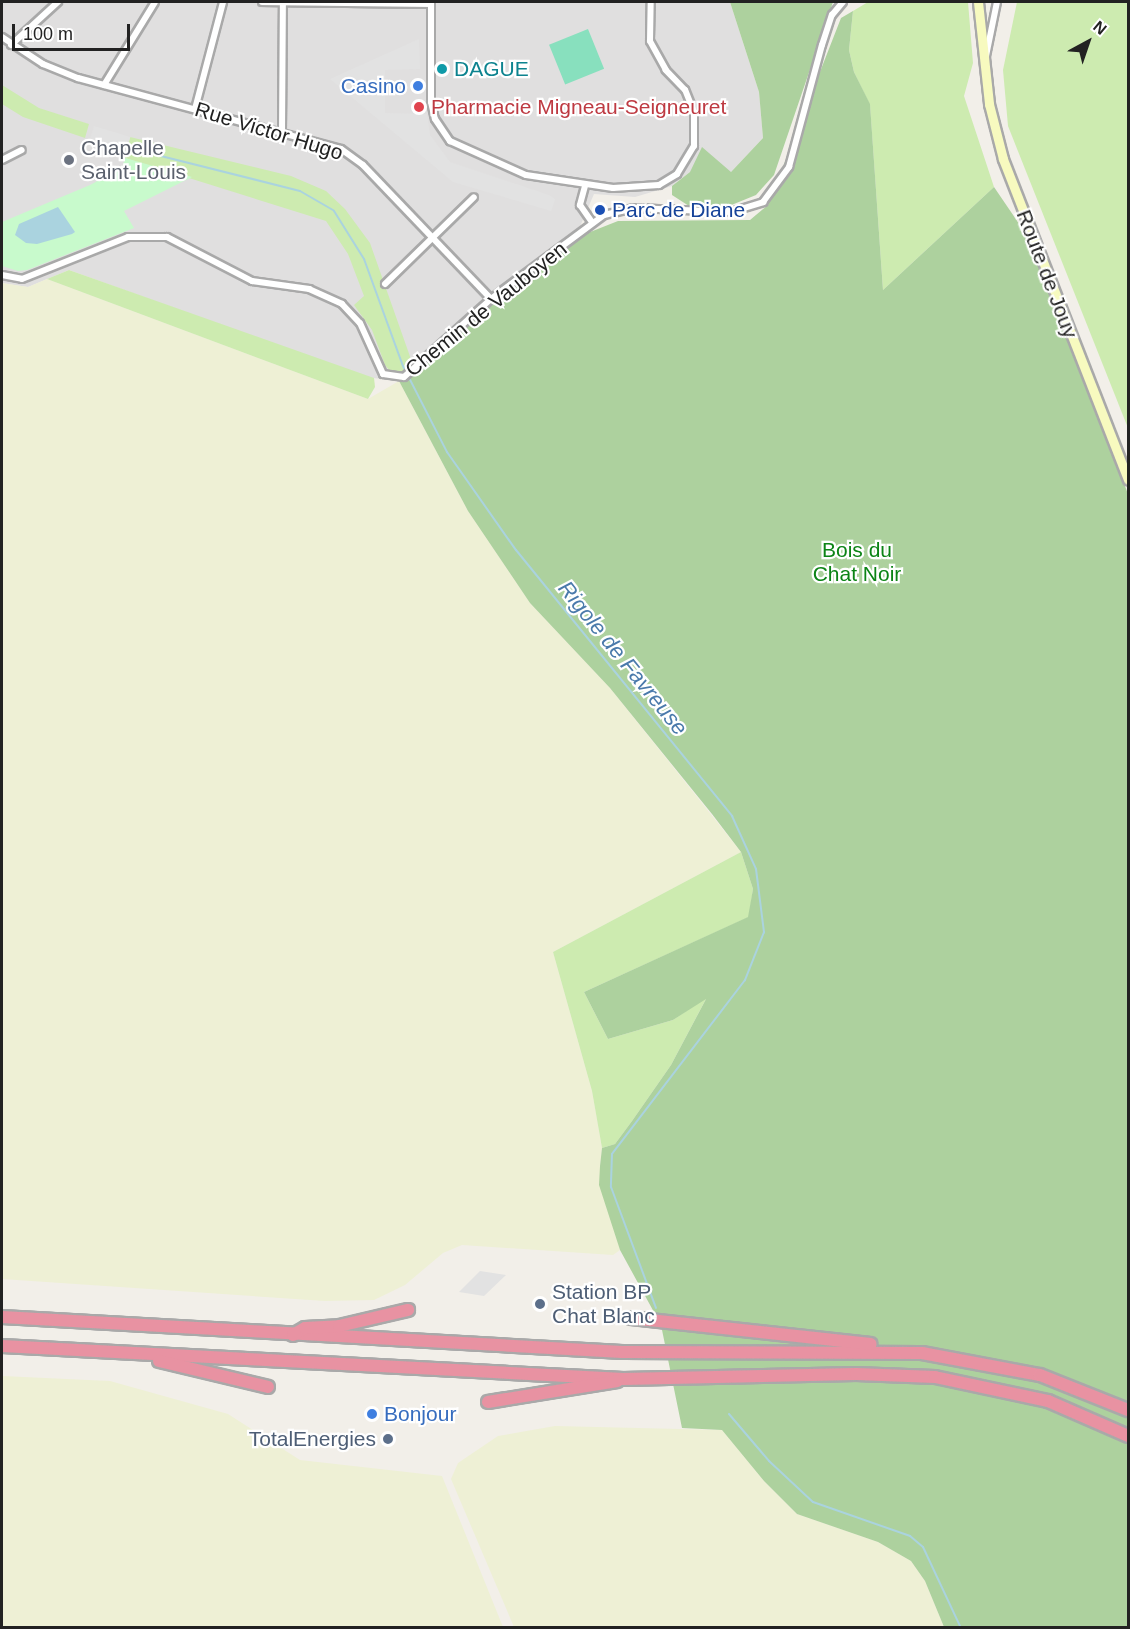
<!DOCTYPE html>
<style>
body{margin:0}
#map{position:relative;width:1130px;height:1629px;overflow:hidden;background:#f2efe9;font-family:Arial,sans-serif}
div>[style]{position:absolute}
.residential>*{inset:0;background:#e0dfdf}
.farmland>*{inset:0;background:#eef0d5}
.grass>*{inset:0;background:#cdebb0}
.forest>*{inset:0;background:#add19e}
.park>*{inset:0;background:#c8facc}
.pitch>*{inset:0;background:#88e0be;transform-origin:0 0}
.parking>*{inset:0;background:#e2e2e2;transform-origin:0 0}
.water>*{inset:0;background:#aad3df}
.stream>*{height:2px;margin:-1px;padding:0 1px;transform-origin:1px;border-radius:1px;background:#aad3df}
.roads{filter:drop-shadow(2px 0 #a9a9a9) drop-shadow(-2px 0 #a9a9a9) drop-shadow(0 2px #a9a9a9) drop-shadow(0 -2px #a9a9a9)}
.street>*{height:6px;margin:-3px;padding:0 3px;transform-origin:3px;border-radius:3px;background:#fff}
.secondary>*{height:9px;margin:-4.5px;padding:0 4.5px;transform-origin:4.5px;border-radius:4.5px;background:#f7fabf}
.highway>*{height:12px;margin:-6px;padding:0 6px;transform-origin:6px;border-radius:6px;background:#e892a2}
.dots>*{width:16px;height:16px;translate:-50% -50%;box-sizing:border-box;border:3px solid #fff;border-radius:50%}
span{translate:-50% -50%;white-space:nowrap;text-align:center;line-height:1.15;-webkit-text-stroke:4.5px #fff;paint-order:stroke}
.culture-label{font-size:21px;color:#0d838f}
.left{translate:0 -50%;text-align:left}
.shop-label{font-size:21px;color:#366cbe}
.right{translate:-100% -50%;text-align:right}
.health-label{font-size:21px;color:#be3a42}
.street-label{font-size:21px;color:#222}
.worship-label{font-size:21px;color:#5b616d}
.transit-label{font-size:21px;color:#164399}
.park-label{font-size:21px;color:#0c8416}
.service-label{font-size:21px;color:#4e5e75}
.water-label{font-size:22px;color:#4a7aab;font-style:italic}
.frame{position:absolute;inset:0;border:3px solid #222;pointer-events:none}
.north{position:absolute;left:1058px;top:12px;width:60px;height:60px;-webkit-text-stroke:4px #fff;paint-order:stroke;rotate:40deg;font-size:16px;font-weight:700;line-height:24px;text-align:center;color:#222}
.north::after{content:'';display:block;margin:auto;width:21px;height:27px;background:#222;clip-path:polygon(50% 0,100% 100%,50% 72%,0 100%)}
.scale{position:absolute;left:12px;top:24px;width:118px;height:27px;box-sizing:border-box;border:3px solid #222;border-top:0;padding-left:8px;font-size:18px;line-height:21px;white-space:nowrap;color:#222;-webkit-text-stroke:4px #fff;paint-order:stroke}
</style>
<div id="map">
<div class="residential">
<div style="clip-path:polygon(2px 2px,730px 2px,759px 92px,763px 138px,731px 172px,690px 172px,672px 186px,635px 197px,594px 194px,575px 238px,407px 382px,365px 377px,69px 270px,28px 287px,2px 283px)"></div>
</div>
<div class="farmland">
<div style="clip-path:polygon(47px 279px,368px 399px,399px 381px,468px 511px,530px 603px,610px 688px,741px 852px,553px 952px,592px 1091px,602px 1148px,600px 1166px,620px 1250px,613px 1255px,462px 1245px,443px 1253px,405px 1285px,374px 1300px,325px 1301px,2px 1279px,2px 283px,28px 287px)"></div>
<div style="clip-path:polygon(2px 1376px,110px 1381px,228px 1414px,300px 1460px,442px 1476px,503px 1627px,2px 1627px)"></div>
<div style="clip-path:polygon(555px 1426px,722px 1430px,764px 1481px,797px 1514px,878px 1542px,911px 1561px,925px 1581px,944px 1627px,514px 1627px,451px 1479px,458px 1463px,498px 1436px)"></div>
</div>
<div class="grass">
<div style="clip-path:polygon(968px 2px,973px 63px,964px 96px,994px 187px,883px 290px,870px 105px,854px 72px,849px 50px,853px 11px,868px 2px)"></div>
<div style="clip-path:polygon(1017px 2px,1128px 2px,1128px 428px,1008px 126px,1003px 70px)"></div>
<div style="clip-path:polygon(2px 85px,39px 108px,89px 124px,85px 138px,23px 117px,2px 104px)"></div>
<div style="clip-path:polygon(130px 137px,291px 176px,326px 191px,345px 209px,370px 243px,413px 365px,410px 370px,393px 375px,385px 365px,372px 330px,354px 305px,364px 296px,348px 254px,326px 221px,125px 158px)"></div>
<div style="clip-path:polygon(69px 270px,374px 378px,375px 387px,368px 399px,47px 279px)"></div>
<div style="clip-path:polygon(741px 852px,753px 889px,749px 917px,584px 992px,608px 1039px,673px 1020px,707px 997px,671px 1065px,632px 1121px,615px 1144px,602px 1148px,592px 1091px,553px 952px)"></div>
</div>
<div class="forest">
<div style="clip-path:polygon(730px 2px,833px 2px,774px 175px,756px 195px,729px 206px,689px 206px,672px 195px,672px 186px,690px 172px,702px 147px,731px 172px,763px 138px,759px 92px)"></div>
<div style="clip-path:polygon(853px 11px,849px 50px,854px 72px,870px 104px,883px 290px,994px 187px,1032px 243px,1128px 494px,1128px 1627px,944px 1627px,925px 1581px,911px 1561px,878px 1542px,797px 1514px,764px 1481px,722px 1430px,682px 1428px,661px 1325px,620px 1250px,599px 1185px,600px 1166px,602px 1148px,615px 1144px,632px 1121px,671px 1065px,706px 999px,673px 1020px,608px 1039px,584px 992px,748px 917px,753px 889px,741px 852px,712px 814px,610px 688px,530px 603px,468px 511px,399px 381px,478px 310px,575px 238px,618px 221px,750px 220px,768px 205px,841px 18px)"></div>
</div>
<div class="park">
<div style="clip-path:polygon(125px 158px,192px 177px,124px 211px,134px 228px,27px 270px,18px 271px,2px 266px,2px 222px,90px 185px,122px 168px)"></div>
</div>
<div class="pitch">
<div style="left:588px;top:29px;width:43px;height:42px;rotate:68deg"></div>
</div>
<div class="parking">
<div style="clip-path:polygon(419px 39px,420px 69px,385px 70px,385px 113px,427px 114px,430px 135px,450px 162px,549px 195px,555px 199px,551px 211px,453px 182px,330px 79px)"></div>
<div style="left:94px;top:126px;width:38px;height:21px;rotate:17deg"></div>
<div style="clip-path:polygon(480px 1271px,506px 1275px,484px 1296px,459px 1292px)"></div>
</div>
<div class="water">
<div style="clip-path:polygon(58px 207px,75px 232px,72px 234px,37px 244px,26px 243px,15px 235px,19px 224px)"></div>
</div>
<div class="stream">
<div style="left:137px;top:150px;width:168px;rotate:14.1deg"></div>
<div style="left:300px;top:191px;width:39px;rotate:30deg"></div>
<div style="left:334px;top:211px;width:57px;rotate:58deg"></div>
<div style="left:364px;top:259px;width:114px;rotate:70deg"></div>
<div style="left:403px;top:366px;width:97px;rotate:62.9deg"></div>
<div style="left:447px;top:452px;width:120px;rotate:54.9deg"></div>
<div style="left:516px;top:550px;width:343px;rotate:50.9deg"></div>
<div style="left:732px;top:816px;width:58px;rotate:65.6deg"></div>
<div style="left:756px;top:869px;width:64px;rotate:82.8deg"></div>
<div style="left:764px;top:932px;width:52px;rotate:111.6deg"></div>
<div style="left:745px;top:980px;width:219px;rotate:127.4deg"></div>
<div style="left:612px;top:1154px;width:33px;rotate:92deg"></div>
<div style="left:611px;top:1187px;width:129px;rotate:69.6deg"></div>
<div style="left:729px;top:1414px;width:62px;rotate:49.6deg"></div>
<div style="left:769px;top:1461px;width:60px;rotate:43deg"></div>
<div style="left:813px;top:1502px;width:103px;rotate:19.3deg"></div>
<div style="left:910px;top:1536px;width:17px;rotate:40deg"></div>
<div style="left:923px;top:1547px;width:89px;rotate:64.9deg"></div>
</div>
<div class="roads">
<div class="street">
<div style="left:262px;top:2px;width:168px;rotate:0.7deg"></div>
<div style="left:431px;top:2px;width:100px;rotate:90deg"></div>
<div style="left:431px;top:102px;width:17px;rotate:77deg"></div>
<div style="left:435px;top:119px;width:27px;rotate:56deg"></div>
<div style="left:450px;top:141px;width:83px;rotate:24.1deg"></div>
<div style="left:526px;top:175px;width:88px;rotate:8.5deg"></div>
<div style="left:613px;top:188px;width:46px;rotate:-3.7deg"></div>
<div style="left:659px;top:185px;width:21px;rotate:-31deg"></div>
<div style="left:677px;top:174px;width:33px;rotate:-59deg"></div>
<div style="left:694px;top:146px;width:34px;rotate:-90deg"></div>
<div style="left:694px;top:112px;width:24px;rotate:-112deg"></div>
<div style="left:685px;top:90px;width:28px;rotate:-134deg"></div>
<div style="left:666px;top:70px;width:33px;rotate:-119deg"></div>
<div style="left:650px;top:41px;width:39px;rotate:-89deg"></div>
<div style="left:2px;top:37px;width:49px;rotate:33.4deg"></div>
<div style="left:43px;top:64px;width:38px;rotate:22deg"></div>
<div style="left:78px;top:78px;width:272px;rotate:15.1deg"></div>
<div style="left:341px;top:149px;width:27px;rotate:36deg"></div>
<div style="left:363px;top:165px;width:185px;rotate:46.3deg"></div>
<div style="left:11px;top:45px;width:64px;rotate:-42.5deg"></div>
<div style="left:985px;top:61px;width:60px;rotate:-78.5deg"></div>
<div style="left:104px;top:85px;width:97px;rotate:-58.4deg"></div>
<div style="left:195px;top:109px;width:111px;rotate:-75.3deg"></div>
<div style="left:282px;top:132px;width:130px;rotate:-89.6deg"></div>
<div style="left:2px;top:160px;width:22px;rotate:-27deg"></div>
<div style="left:585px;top:186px;width:20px;rotate:105deg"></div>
<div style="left:580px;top:205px;width:21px;rotate:55deg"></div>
<div style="left:2px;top:275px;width:20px;rotate:11deg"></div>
<div style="left:22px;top:279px;width:114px;rotate:-21.6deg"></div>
<div style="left:128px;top:237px;width:39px"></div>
<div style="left:167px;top:237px;width:96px;rotate:27.4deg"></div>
<div style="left:252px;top:281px;width:58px;rotate:8deg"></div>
<div style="left:309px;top:289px;width:36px;rotate:24deg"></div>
<div style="left:342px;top:304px;width:26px;rotate:47deg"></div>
<div style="left:360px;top:323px;width:56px;rotate:65.7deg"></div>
<div style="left:383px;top:374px;width:21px;rotate:8deg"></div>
<div style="left:404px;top:377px;width:117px;rotate:-41.9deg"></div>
<div style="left:491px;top:299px;width:141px;rotate:-36.6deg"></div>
<div style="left:604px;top:215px;width:31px;rotate:-13deg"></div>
<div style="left:634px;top:208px;width:97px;rotate:2.4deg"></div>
<div style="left:731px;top:212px;width:34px;rotate:-17deg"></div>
<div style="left:763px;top:202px;width:44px;rotate:-53.4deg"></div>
<div style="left:789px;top:167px;width:126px;rotate:-74.9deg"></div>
<div style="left:822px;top:45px;width:32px;rotate:-72deg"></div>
<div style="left:832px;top:15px;width:17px;rotate:-50deg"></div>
<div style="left:385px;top:284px;width:124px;rotate:-44.3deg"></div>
</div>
<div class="secondary">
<div style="left:978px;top:2px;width:103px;rotate:83.8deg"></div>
<div style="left:989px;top:104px;width:57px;rotate:75.7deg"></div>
<div style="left:1003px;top:159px;width:344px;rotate:68.7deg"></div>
</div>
<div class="highway">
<div style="left:2px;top:1317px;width:621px;rotate:3.23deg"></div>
<div style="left:622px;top:1352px;width:300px;rotate:0.2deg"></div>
<div style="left:922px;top:1353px;width:120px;rotate:10.6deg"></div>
<div style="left:1040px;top:1375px;width:95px;rotate:21.7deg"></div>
<div style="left:631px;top:1318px;width:241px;rotate:6.2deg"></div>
<div style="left:293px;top:1335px;width:14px;rotate:-30deg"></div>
<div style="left:305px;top:1328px;width:34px;rotate:-3deg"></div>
<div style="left:339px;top:1326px;width:71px;rotate:-13.1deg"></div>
<div style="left:2px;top:1346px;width:622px;rotate:3.04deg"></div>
<div style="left:623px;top:1379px;width:233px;rotate:-1.2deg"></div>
<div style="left:856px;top:1374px;width:79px;rotate:2.2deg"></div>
<div style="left:935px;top:1377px;width:116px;rotate:12deg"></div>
<div style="left:1048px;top:1401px;width:87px;rotate:23.6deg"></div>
<div style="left:159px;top:1361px;width:112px;rotate:13.4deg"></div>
<div style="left:488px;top:1402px;width:131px;rotate:-9.2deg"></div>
</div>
</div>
<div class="dots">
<div style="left:442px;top:69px;background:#0f9aa8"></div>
<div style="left:418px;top:86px;background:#3f7fe0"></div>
<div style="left:419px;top:107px;background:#e0444e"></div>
<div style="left:69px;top:160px;background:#6b7280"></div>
<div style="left:600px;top:210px;background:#1a4fb4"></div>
<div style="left:540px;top:1304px;background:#5c6f8a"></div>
<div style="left:372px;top:1414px;background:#3f7fe0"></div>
<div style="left:388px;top:1439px;background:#5c6f8a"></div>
</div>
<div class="culture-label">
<span class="left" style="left:454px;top:69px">DAGUE</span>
</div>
<div class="shop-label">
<span class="right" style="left:406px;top:86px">Casino</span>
<span class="left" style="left:384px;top:1414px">Bonjour</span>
</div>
<div class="health-label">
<span class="left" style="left:431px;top:107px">Pharmacie Migneau-Seigneuret</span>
</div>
<div class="street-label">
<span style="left:269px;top:131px;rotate:17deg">Rue Victor Hugo</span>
<span style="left:1047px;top:274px;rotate:69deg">Route de Jouy</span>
<span style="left:486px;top:309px;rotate:-39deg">Chemin de Vauboyen</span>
</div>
<div class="worship-label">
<span class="left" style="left:81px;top:160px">Chapelle<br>Saint-Louis</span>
</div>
<div class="transit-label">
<span class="left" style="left:612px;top:210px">Parc de Diane</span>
</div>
<div class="park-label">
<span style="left:857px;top:562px">Bois du<br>Chat Noir</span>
</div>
<div class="service-label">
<span class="left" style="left:552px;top:1304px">Station BP<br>Chat Blanc</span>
<span class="right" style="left:376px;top:1439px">TotalEnergies</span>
</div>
<div class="water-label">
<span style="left:623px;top:658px;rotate:51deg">Rigole de Favreuse</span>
</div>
<div class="frame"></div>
<div class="north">N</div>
<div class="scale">100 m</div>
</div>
